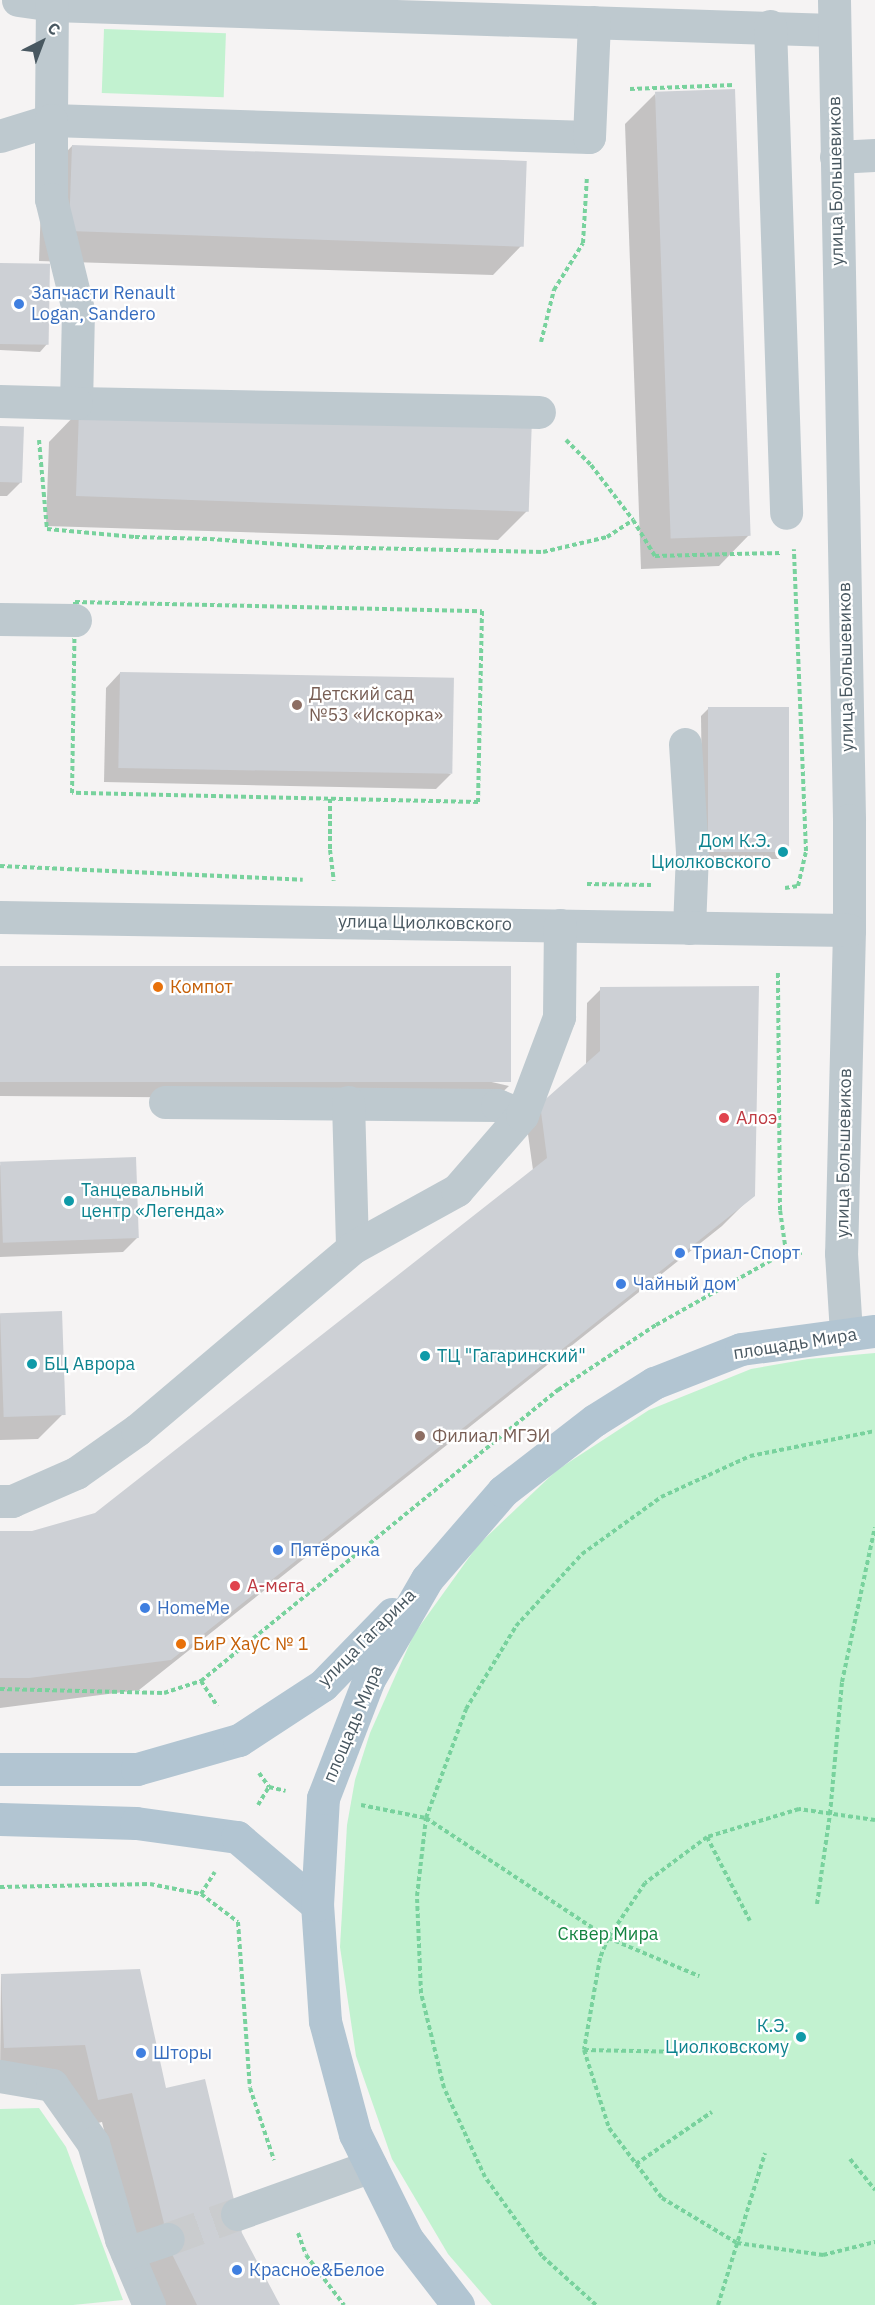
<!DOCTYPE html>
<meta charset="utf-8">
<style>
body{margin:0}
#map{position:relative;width:875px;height:2305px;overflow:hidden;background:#f5f3f3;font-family:"IBM Plex Sans",sans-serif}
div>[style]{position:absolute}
.green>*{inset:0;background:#c2f2d0;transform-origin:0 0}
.shadow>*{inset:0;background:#0003}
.building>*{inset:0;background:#cdd0d5;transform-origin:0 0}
.minor-tunnel>*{height:33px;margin-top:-16.5px;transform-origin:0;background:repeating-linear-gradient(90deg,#caccce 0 33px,transparent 0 49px)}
.path>*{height:4px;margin-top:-2px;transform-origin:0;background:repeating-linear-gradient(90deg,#78d29d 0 4.5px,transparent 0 7.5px)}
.minor>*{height:33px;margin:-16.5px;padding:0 16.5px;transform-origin:16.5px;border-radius:16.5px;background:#bec9cf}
.major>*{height:33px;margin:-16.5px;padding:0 16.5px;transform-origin:16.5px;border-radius:16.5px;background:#b2c5d2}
.dots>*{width:16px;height:16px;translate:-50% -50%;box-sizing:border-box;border:3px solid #fff;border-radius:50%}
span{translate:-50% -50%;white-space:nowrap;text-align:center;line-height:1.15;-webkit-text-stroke:4.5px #fff;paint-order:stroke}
.street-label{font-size:18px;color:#495861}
.shop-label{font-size:18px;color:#366cbe}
.left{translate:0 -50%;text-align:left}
.education-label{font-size:18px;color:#785e54}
.culture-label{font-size:18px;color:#0d838f}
.right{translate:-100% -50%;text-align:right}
.food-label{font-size:18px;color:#c56008}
.health-label{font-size:18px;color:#be3a42}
.park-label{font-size:18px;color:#148340}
.north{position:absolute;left:12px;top:12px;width:60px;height:60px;-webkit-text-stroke:4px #fff;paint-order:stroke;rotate:42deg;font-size:16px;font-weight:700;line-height:24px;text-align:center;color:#495861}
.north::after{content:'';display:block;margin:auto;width:21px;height:27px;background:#495861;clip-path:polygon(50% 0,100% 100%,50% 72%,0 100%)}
</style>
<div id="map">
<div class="green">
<div style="left:104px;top:29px;width:122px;height:64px;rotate:2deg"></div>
<div style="clip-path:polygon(875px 1353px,875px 2305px,492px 2305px,448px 2254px,392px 2159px,356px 2056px,340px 1947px,347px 1825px,355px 1780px,370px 1733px,414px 1634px,478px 1545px,557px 1470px,649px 1410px,751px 1369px,808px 1359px)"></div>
<div style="clip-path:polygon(39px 2108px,66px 2147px,123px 2300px,73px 2305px,0 2305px,0 2109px)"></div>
</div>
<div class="shadow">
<div style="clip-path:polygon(655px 94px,749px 535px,719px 566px,641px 569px,625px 124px)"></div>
<div style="clip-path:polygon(72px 146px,523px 244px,493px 275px,39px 261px,42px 177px)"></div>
<div style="clip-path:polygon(0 264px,47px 344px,40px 352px,0 350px)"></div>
<div style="clip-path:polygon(79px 411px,528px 510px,498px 540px,46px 526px,49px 442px)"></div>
<div style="clip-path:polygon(0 428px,21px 482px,7px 496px,0 496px)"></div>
<div style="clip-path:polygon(120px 673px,451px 774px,436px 789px,104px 782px,106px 688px)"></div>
<div style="clip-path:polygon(708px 709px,789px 852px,782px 859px,703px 859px,701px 716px)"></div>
<div style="clip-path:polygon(0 968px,509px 1086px,494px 1100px,0 1096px)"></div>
<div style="clip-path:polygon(601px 989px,753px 1195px,722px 1226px,139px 1690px,0 1708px,0 1532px,32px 1533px,96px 1515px,533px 1170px,526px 1120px,586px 1065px,587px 1003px)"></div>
<div style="clip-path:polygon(0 1165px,138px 1237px,123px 1252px,0 1257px)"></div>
<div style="clip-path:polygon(0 1314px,63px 1414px,38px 1439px,0 1440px)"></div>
<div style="clip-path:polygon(1px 1976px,165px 2090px,279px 2305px,152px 2305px,141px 2283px,102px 2122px,68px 2130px,55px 2075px,0 2077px)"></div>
</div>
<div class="building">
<div style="left:735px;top:89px;width:447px;height:80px;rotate:88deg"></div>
<div style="left:72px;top:145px;width:455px;height:86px;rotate:2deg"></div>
<div style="left:0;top:263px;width:50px;height:81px;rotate:1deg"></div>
<div style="left:79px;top:410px;width:453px;height:86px;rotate:2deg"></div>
<div style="left:0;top:426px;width:24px;height:56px;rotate:2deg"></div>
<div style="left:120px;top:672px;width:334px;height:96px;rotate:1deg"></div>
<div style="left:789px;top:707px;width:145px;height:81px;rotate:90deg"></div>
<div style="left:0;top:966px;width:511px;height:116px"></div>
<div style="clip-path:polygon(759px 986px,755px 1196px,171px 1660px,29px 1678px,0 1678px,0 1531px,32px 1531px,95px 1513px,547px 1158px,540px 1104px,600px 1051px,600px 987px)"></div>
<div style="left:136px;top:1157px;width:81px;height:136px;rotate:88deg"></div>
<div style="left:62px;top:1311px;width:104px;height:62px;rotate:88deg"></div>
<div style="clip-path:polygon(140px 1969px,166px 2088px,205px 2079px,242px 2233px,280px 2305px,197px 2305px,171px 2252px,132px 2093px,98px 2100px,85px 2045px,4px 2048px,1px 1974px)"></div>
</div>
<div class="minor-tunnel">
<div style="left:168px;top:2239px;width:73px;rotate:-19.9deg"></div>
</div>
<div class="path">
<div style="left:630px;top:89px;width:104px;rotate:-2.2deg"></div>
<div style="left:541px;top:342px;width:54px;rotate:-76deg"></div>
<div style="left:554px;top:290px;width:55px;rotate:-58.3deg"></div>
<div style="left:583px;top:243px;width:67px;rotate:-86.6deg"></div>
<div style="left:39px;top:440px;width:89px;rotate:84.9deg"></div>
<div style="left:47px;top:529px;width:88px;rotate:5.2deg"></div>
<div style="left:135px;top:537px;width:75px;rotate:1.5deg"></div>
<div style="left:210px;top:539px;width:109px;rotate:4.2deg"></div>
<div style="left:319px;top:547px;width:224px;rotate:1.3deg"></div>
<div style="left:543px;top:552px;width:66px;rotate:-13.2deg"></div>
<div style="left:607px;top:537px;width:31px;rotate:-33deg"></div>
<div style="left:566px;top:440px;width:35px;rotate:45deg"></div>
<div style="left:591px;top:465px;width:69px;rotate:52.6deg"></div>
<div style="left:633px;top:520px;width:42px;rotate:58.6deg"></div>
<div style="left:655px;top:556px;width:125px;rotate:-1.4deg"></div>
<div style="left:75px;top:602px;width:407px;rotate:1.3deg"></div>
<div style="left:482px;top:611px;width:191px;rotate:91.2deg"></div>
<div style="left:478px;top:802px;width:406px;rotate:-178.7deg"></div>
<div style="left:72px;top:793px;width:191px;rotate:-89.1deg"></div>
<div style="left:330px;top:799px;width:51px;rotate:90deg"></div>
<div style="left:330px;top:850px;width:31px;rotate:83deg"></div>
<div style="left:0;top:866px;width:303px;rotate:2.6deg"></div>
<div style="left:587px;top:884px;width:64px;rotate:0.9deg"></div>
<div style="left:785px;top:888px;width:13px;rotate:-9deg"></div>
<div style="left:798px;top:886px;width:36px;rotate:-77deg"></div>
<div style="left:806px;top:851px;width:302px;rotate:-92.3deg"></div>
<div style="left:786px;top:1252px;width:16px;rotate:4deg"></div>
<div style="left:201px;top:1681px;width:30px;rotate:57deg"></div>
<div style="left:0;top:1689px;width:164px;rotate:1.4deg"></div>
<div style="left:164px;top:1693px;width:39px;rotate:-18deg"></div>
<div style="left:201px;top:1681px;width:461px;rotate:-39.2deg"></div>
<div style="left:558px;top:1390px;width:118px;rotate:-33.6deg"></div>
<div style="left:656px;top:1325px;width:149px;rotate:-29.3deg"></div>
<div style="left:786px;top:1252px;width:42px;rotate:-98.1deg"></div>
<div style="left:780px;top:1210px;width:240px;rotate:-90.5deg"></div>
<div style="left:259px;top:1773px;width:17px;rotate:54deg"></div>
<div style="left:258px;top:1805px;width:21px;rotate:-59deg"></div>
<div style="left:269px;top:1787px;width:17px;rotate:13deg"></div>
<div style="left:361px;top:1805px;width:66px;rotate:11.3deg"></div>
<div style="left:426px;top:1818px;width:218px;rotate:33.4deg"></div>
<div style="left:608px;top:1938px;width:99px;rotate:22.7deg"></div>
<div style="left:875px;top:1820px;width:77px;rotate:-171.8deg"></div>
<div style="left:799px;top:1809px;width:96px;rotate:163.1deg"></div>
<div style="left:707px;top:1837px;width:77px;rotate:143.4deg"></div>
<div style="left:645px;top:1883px;width:66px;rotate:123.9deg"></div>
<div style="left:608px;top:1938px;width:22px;rotate:112deg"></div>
<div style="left:600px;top:1958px;width:93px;rotate:99.9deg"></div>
<div style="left:584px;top:2050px;width:82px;rotate:72.2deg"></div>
<div style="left:609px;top:2128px;width:88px;rotate:52.9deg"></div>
<div style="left:662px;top:2198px;width:87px;rotate:31deg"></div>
<div style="left:737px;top:2243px;width:87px;rotate:7.9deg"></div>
<div style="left:823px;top:2255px;width:54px;rotate:-14deg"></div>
<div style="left:707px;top:1837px;width:94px;rotate:62.9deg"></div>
<div style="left:0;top:1887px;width:150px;rotate:-1.1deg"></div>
<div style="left:150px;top:1884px;width:52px;rotate:11.1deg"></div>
<div style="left:201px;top:1894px;width:46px;rotate:37.1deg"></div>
<div style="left:238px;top:1922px;width:166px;rotate:85.9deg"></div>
<div style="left:250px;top:2088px;width:76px;rotate:71.6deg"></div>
<div style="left:201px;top:1894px;width:26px;rotate:-58deg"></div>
<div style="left:817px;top:1904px;width:91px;rotate:-81.8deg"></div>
<div style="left:830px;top:1814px;width:133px;rotate:-84.8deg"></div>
<div style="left:842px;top:1682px;width:158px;rotate:-78deg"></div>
<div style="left:584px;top:2050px;width:103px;rotate:1.1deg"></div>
<div style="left:850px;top:2159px;width:40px;rotate:51deg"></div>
<div style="left:636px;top:2164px;width:92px;rotate:-34.4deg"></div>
<div style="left:298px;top:2233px;width:23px;rotate:70deg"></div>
<div style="left:306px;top:2255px;width:63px;rotate:52.8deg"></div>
<div style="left:596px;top:2305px;width:73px;rotate:-137.8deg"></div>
<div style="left:542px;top:2256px;width:97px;rotate:-125.8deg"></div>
<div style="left:485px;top:2177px;width:98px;rotate:-114.7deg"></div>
<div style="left:444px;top:2088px;width:98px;rotate:-103.6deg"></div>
<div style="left:421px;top:1993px;width:97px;rotate:-92.4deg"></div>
<div style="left:417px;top:1896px;width:79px;rotate:-83.4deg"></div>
<div style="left:426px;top:1818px;width:116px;rotate:-69.8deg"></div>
<div style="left:466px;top:1709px;width:97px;rotate:-58.9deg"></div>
<div style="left:516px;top:1626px;width:98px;rotate:-47.5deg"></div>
<div style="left:582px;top:1554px;width:97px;rotate:-35.8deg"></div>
<div style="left:661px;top:1497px;width:98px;rotate:-24.7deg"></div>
<div style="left:750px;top:1456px;width:127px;rotate:-11.3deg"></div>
<div style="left:718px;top:2305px;width:159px;rotate:-72.8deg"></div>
</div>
<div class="minor">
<div style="left:18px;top:0;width:34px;rotate:8deg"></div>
<div style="left:52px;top:5px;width:781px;rotate:1.83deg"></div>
<div style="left:52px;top:0;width:120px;rotate:90.5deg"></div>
<div style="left:51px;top:120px;width:538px;rotate:1.81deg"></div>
<div style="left:589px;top:137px;width:115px;rotate:-87.5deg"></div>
<div style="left:834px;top:0;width:820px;rotate:88.95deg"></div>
<div style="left:849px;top:820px;width:110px;rotate:90deg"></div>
<div style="left:849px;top:930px;width:323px;rotate:91.4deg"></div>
<div style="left:841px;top:1253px;width:80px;rotate:86.4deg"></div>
<div style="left:770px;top:26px;width:487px;rotate:88.1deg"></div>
<div style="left:0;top:136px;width:53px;rotate:-17.4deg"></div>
<div style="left:51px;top:120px;width:79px;rotate:90deg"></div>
<div style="left:51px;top:199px;width:114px;rotate:76.3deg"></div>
<div style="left:78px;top:310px;width:93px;rotate:91.2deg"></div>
<div style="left:76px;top:403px;width:463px;rotate:1.1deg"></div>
<div style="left:836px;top:157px;width:39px;rotate:-3deg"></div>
<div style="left:0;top:401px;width:76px;rotate:1.5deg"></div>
<div style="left:0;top:619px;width:75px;rotate:0.8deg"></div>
<div style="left:685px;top:744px;width:109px;rotate:86.3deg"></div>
<div style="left:692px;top:853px;width:75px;rotate:92.3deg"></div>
<div style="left:0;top:917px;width:849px;rotate:0.88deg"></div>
<div style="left:165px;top:1102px;width:332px;rotate:0.5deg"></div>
<div style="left:497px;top:1105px;width:27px;rotate:22deg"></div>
<div style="left:348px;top:1102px;width:146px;rotate:88.4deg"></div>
<div style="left:0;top:1501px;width:12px"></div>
<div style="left:12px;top:1501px;width:70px;rotate:-23.6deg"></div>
<div style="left:76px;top:1473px;width:75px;rotate:-35.2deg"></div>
<div style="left:137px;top:1430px;width:282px;rotate:-40.2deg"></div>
<div style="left:352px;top:1248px;width:120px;rotate:-28.9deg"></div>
<div style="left:457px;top:1190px;width:99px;rotate:-49.1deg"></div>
<div style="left:522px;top:1115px;width:105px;rotate:-69.3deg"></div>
<div style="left:559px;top:1017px;width:92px;rotate:-89.4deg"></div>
<div style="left:0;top:2076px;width:53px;rotate:9.8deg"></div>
<div style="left:52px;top:2085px;width:71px;rotate:54.7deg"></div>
<div style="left:93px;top:2143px;width:100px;rotate:73.7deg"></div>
<div style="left:121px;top:2239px;width:72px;rotate:67deg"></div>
<div style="left:237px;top:2214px;width:142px;rotate:-19.7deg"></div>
<div style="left:127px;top:2253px;width:43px;rotate:-18.9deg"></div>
</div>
<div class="major">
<div style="left:0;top:1769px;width:137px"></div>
<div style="left:137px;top:1769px;width:106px;rotate:-15.9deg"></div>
<div style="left:239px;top:1740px;width:100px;rotate:-33.2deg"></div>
<div style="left:323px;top:1685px;width:99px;rotate:-45.8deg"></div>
<div style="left:0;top:1819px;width:136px;rotate:1.7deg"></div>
<div style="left:136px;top:1823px;width:102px;rotate:7.9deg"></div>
<div style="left:237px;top:1837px;width:105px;rotate:40.4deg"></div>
<div style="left:458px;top:2305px;width:83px;rotate:-127.7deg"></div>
<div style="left:407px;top:2239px;width:117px;rotate:-116.3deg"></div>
<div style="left:355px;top:2134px;width:117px;rotate:-104.9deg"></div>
<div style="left:325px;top:2021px;width:116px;rotate:-93.9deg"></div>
<div style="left:317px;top:1905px;width:107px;rotate:-86.8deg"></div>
<div style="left:323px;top:1798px;width:128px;rotate:-68.9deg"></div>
<div style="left:369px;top:1679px;width:116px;rotate:-59.9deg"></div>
<div style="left:427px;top:1579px;width:116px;rotate:-49.2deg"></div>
<div style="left:503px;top:1491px;width:116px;rotate:-37.7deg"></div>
<div style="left:595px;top:1420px;width:70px;rotate:-32.1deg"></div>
<div style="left:654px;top:1383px;width:93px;rotate:-21.3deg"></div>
<div style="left:741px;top:1349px;width:135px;rotate:-7.7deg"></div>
</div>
<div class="dots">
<div style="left:19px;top:304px;background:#3f7fe0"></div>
<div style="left:297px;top:705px;background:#8d6e63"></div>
<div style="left:783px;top:852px;background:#0f9aa8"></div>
<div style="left:158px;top:987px;background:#e8710a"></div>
<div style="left:724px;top:1118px;background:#e0444e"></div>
<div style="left:69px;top:1201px;background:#0f9aa8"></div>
<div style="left:680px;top:1253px;background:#3f7fe0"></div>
<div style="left:621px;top:1284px;background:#3f7fe0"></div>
<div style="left:425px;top:1356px;background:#0f9aa8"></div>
<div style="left:32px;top:1364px;background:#0f9aa8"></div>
<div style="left:420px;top:1436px;background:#8d6e63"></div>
<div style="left:278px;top:1550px;background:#3f7fe0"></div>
<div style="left:235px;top:1586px;background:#e0444e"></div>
<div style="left:145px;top:1608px;background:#3f7fe0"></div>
<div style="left:181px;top:1644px;background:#e8710a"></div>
<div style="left:801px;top:2037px;background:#0f9aa8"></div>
<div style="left:141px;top:2053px;background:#3f7fe0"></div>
<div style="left:237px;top:2270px;background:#3f7fe0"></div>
</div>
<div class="street-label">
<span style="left:836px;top:181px;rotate:-91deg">улица Большевиков</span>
<span style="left:846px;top:667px;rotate:-91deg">улица Большевиков</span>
<span style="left:425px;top:923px;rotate:1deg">улица Циолковского</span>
<span style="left:844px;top:1153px;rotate:-89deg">улица Большевиков</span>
<span style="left:795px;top:1344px;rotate:-9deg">площадь Мира</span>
<span style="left:367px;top:1638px;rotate:-45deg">улица Гагарина</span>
<span style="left:353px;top:1724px;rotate:-67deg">площадь Мира</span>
</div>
<div class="shop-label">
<span class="left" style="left:31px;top:304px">Запчасти Renault<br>Logan, Sandero</span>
<span class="left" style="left:692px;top:1253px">Триал-Спорт</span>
<span class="left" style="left:633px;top:1284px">Чайный дом</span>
<span class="left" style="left:290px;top:1550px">Пятёрочка</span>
<span class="left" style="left:157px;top:1608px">HomeMe</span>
<span class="left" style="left:153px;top:2053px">Шторы</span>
<span class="left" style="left:249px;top:2270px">Красное&amp;Белое</span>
</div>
<div class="education-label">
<span class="left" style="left:309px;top:705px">Детский сад<br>№53 «Искорка»</span>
<span class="left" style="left:432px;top:1436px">Филиал МГЭИ</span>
</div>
<div class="culture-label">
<span class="right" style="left:771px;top:852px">Дом К.Э.<br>Циолковского</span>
<span class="left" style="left:81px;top:1201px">Танцевальный<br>центр «Легенда»</span>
<span class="left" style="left:437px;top:1356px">ТЦ "Гагаринский"</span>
<span class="left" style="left:44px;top:1364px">БЦ Аврора</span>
<span class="right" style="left:789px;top:2037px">К.Э.<br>Циолковскому</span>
</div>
<div class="food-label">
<span class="left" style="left:170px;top:987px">Компот</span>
<span class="left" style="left:193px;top:1644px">БиР ХауС № 1</span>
</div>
<div class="health-label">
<span class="left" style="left:736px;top:1118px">Алоэ</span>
<span class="left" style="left:247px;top:1586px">А-мега</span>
</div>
<div class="park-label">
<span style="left:608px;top:1934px">Сквер Мира</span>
</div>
<div class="north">С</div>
</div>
